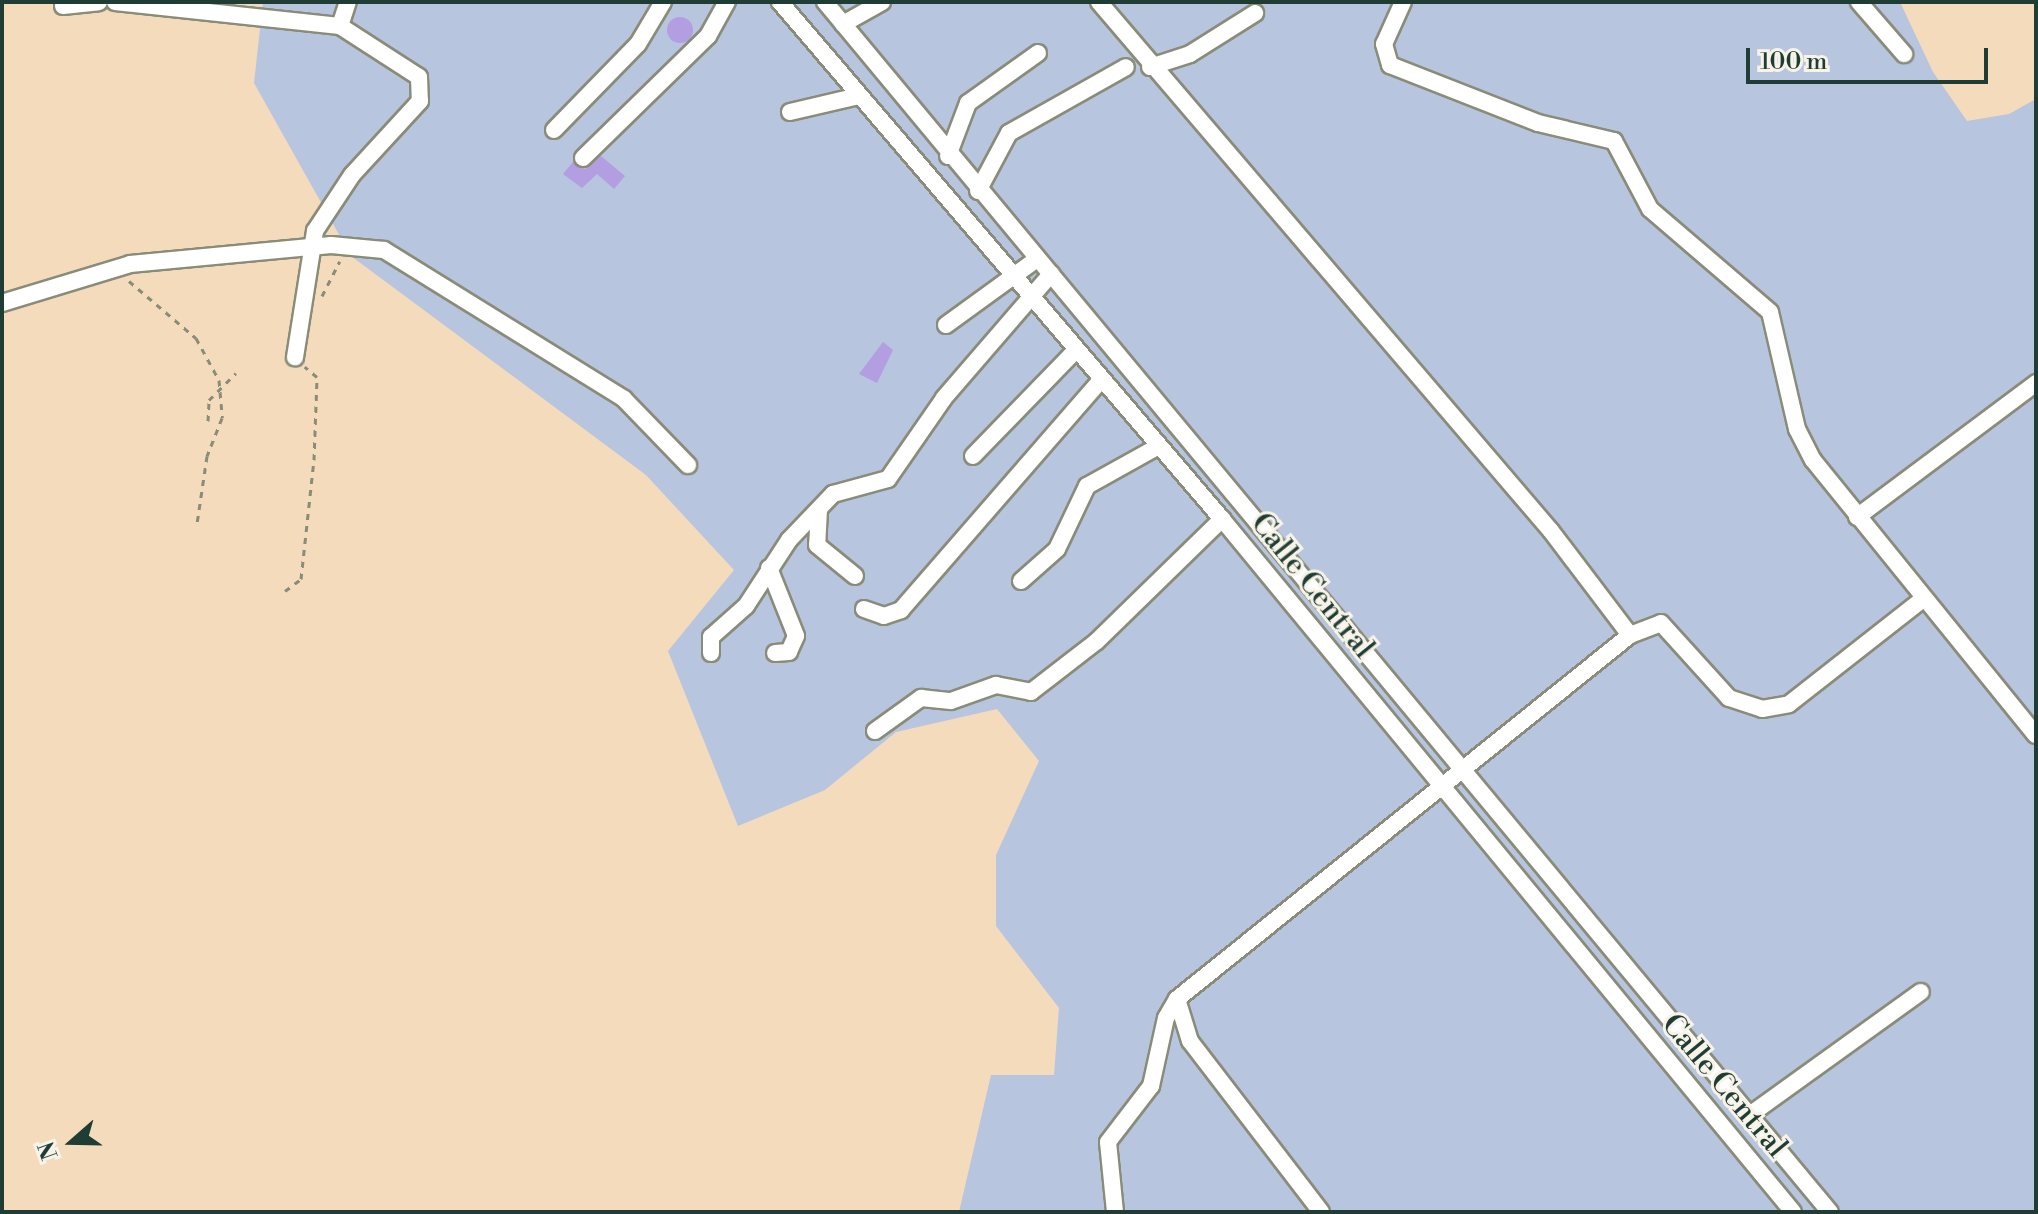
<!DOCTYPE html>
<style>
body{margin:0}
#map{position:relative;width:2038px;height:1214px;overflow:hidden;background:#f3dbbc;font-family:"Libre Bodoni",serif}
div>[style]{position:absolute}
.industrial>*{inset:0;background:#b7c5de}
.building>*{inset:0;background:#b29ee0}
.round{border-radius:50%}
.path>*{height:3px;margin-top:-1.5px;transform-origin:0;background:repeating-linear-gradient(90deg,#898c78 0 6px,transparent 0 12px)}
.roads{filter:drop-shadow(2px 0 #898c78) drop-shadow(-2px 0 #898c78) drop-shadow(0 2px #898c78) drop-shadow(0 -2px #898c78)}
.minor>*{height:16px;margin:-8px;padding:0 8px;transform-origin:8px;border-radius:8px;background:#fff}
span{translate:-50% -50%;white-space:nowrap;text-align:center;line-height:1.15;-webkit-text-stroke:6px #f7f3e8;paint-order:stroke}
.street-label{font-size:30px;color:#1f3d34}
.frame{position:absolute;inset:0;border:4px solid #1f3d34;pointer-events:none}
.north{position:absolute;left:32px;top:1102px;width:80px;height:80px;-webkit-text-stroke:6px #f7f3e8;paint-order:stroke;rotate:250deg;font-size:22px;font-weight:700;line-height:32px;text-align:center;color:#1f3d34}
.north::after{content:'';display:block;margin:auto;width:28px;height:36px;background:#1f3d34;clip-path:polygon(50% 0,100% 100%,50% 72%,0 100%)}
.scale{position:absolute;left:1746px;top:48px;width:242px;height:36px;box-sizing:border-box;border:4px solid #1f3d34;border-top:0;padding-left:10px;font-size:24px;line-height:28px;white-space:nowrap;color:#1f3d34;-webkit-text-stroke:6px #f7f3e8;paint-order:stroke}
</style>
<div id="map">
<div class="industrial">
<div style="clip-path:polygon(263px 2px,1900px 2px,1933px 72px,1967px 121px,2009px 114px,2036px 99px,2036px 1212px,959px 1212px,991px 1075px,1054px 1075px,1059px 1008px,996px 926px,996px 855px,1039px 761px,997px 709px,896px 732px,825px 790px,738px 826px,668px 651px,734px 570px,646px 475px,351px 256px,254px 83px)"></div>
</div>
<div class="building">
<div class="round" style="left:667px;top:17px;width:26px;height:26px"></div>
<div style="clip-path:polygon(601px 156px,625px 176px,614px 189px,597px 174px,582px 188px,563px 174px,573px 162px,585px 169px)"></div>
<div style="clip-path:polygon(883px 342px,893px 350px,877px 383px,859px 374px)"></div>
</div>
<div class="path">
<div style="left:129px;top:281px;width:88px;rotate:40.4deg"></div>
<div style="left:196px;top:338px;width:48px;rotate:61.3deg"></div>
<div style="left:219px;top:380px;width:38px;rotate:85deg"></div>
<div style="left:222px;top:418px;width:41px;rotate:111.5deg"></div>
<div style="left:207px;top:456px;width:69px;rotate:98.4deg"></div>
<div style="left:322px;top:296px;width:39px;rotate:-63deg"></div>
<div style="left:208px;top:421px;width:21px;rotate:-87deg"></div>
<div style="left:209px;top:400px;width:38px;rotate:-45deg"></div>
<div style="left:285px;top:591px;width:20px;rotate:-37deg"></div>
<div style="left:301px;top:579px;width:120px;rotate:-83.8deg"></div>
<div style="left:314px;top:460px;width:83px;rotate:-87.9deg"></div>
<div style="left:317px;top:377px;width:16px;rotate:-140deg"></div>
</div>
<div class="roads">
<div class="minor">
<div style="left:115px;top:2px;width:226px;rotate:6.1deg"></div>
<div style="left:340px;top:26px;width:94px;rotate:32.8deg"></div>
<div style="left:419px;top:77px;width:24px;rotate:88deg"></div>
<div style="left:420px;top:101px;width:100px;rotate:132.6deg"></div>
<div style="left:352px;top:175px;width:67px;rotate:123.5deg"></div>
<div style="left:315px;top:231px;width:128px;rotate:99deg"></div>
<div style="left:780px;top:2px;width:680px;rotate:49.47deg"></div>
<div style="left:1222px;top:519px;width:898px;rotate:50.51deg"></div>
<div style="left:825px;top:2px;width:1573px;rotate:50.29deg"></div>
<div style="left:1099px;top:2px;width:696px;rotate:49.49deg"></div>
<div style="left:1551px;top:531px;width:131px;rotate:52.8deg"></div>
<div style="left:1403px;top:2px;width:46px;rotate:114.3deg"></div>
<div style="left:1384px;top:44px;width:22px;rotate:74deg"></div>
<div style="left:1390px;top:65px;width:159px;rotate:21.4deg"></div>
<div style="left:1538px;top:123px;width:78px;rotate:13.3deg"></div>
<div style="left:1614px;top:141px;width:77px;rotate:62.1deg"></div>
<div style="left:1650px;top:209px;width:158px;rotate:40.6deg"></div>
<div style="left:1770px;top:312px;width:120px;rotate:77deg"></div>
<div style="left:1797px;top:429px;width:35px;rotate:63deg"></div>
<div style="left:1813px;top:460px;width:354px;rotate:51deg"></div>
<div style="left:1859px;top:2px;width:69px;rotate:49.1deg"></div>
<div style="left:63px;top:6px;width:36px;rotate:-6deg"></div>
<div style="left:843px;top:24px;width:45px;rotate:-29.4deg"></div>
<div style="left:340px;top:26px;width:25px;rotate:-72deg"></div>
<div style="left:1150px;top:67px;width:42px;rotate:-18deg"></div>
<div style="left:1190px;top:54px;width:77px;rotate:-32.2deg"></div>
<div style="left:790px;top:112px;width:71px;rotate:-13.1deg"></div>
<div style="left:554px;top:130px;width:120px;rotate:-45.7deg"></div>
<div style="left:638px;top:44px;width:49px;rotate:-59.2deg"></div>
<div style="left:948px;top:156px;width:57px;rotate:-69.3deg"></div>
<div style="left:968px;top:103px;width:86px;rotate:-35.5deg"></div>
<div style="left:583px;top:158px;width:175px;rotate:-44.3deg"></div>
<div style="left:708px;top:36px;width:39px;rotate:-61deg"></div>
<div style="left:978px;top:191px;width:66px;rotate:-61.9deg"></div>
<div style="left:1009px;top:133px;width:134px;rotate:-29.4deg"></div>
<div style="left:2px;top:303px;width:134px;rotate:-16.9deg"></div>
<div style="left:130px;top:264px;width:202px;rotate:-5.4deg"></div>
<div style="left:331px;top:245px;width:53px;rotate:5.4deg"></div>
<div style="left:384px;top:250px;width:282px;rotate:31.8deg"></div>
<div style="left:624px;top:399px;width:92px;rotate:45.9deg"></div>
<div style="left:946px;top:325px;width:112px;rotate:-36deg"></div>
<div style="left:973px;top:456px;width:148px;rotate:-45.8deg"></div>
<div style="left:819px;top:510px;width:35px;rotate:93deg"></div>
<div style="left:817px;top:545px;width:49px;rotate:39.2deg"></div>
<div style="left:1857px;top:517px;width:224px;rotate:-36.8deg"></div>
<div style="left:769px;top:568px;width:73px;rotate:68.3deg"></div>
<div style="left:796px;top:636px;width:17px;rotate:114deg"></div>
<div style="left:789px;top:652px;width:14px;rotate:176deg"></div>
<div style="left:1021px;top:581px;width:48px;rotate:-41.6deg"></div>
<div style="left:1057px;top:549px;width:70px;rotate:-64.5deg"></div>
<div style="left:1087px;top:486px;width:82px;rotate:-29.1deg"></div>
<div style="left:864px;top:609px;width:21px;rotate:19deg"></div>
<div style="left:884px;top:616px;width:18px;rotate:-19deg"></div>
<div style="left:901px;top:610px;width:306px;rotate:-49deg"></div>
<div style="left:711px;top:653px;width:16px;rotate:-90deg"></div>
<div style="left:711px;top:637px;width:47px;rotate:-41.5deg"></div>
<div style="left:746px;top:606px;width:79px;rotate:-56.9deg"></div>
<div style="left:789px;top:540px;width:64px;rotate:-46.3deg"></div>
<div style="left:833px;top:494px;width:57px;rotate:-15.3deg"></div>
<div style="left:888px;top:479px;width:98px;rotate:-55.3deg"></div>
<div style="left:944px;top:398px;width:164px;rotate:-49.2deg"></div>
<div style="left:875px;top:731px;width:57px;rotate:-35.7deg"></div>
<div style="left:921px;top:698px;width:30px;rotate:6deg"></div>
<div style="left:951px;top:701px;width:48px;rotate:-19.6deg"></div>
<div style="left:996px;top:685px;width:36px;rotate:11deg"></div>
<div style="left:1031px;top:692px;width:83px;rotate:-37.7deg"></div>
<div style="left:1097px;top:641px;width:175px;rotate:-44.3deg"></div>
<div style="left:1177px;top:999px;width:44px;rotate:72.8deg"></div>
<div style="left:1190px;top:1041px;width:215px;rotate:52.5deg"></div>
<div style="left:1751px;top:1114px;width:209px;rotate:-35.7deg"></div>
<div style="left:1115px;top:1212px;width:70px;rotate:-95.7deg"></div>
<div style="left:1108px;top:1142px;width:71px;rotate:-52.5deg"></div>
<div style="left:1151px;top:1086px;width:70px;rotate:-77.6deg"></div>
<div style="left:1166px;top:1018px;width:22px;rotate:-60deg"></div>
<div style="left:1177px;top:999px;width:581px;rotate:-38.78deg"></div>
<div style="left:1630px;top:635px;width:33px;rotate:-21deg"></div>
<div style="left:1661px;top:623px;width:101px;rotate:47.8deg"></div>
<div style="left:1729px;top:698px;width:35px;rotate:18deg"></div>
<div style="left:1762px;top:709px;width:27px;rotate:-10deg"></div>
<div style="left:1789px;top:704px;width:170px;rotate:-38.1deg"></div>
</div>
</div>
<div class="street-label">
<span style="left:1312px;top:586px;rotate:51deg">Calle Central</span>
<span style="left:1724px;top:1086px;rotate:50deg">Calle Central</span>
</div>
<div class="frame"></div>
<div class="north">N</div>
<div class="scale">100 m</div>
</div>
